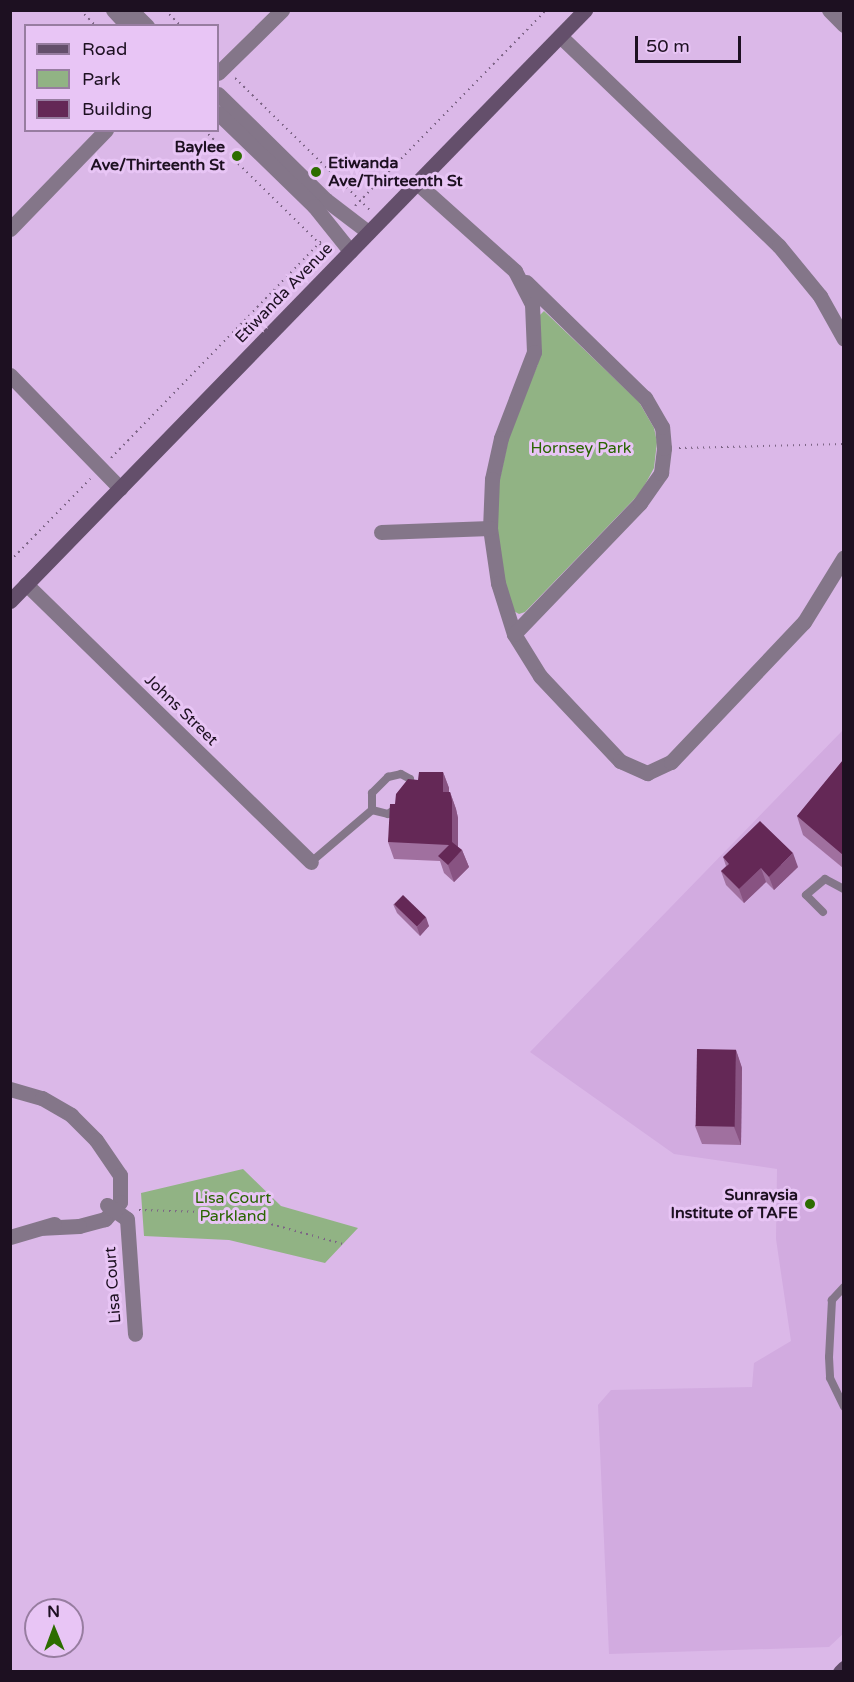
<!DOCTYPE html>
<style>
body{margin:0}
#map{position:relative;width:854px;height:1682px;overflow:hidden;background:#dbb8e8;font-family:"Varela Round",sans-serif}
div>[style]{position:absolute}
.built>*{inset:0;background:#d2abe0}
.green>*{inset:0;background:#91b384}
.path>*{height:2px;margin-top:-1px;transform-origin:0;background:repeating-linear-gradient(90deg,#7c6485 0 1.5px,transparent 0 6px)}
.lane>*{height:8px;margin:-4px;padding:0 4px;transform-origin:4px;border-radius:4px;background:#847689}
.street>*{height:15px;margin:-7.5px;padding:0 7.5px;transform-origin:7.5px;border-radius:7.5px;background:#847689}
.secondary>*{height:15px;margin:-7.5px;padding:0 7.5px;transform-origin:7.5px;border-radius:7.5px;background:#644f6b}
.wall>*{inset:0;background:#a0709f}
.shaded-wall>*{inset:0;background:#885382}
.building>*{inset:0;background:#642856;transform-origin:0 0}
.dots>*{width:16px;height:16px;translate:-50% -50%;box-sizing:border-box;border:3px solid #e8c5f5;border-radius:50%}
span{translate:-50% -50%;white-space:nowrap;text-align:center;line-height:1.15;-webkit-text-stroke:6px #e8c5f5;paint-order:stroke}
.poi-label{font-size:16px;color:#1d1021;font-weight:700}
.right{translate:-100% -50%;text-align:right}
.left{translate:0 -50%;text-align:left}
.street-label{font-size:16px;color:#1d1021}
.park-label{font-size:16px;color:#2a6502}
.frame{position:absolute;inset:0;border:12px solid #1d1021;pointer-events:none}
.legend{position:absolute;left:24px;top:24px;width:195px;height:108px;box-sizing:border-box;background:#e8c5f5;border:2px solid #977da0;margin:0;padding:8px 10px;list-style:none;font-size:18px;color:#1d1021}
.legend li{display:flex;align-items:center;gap:12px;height:30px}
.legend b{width:30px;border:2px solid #977da0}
.north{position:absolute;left:24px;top:1598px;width:60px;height:60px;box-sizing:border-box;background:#e8c5f5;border:2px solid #977da0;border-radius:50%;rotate:359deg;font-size:16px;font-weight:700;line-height:24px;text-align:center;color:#1d1021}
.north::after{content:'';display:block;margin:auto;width:21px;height:27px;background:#2d6d00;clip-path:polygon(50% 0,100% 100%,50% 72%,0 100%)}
.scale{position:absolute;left:635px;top:36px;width:106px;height:27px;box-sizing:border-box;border:3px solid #1d1021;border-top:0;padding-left:8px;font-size:18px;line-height:21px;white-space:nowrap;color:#1d1021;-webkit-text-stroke:4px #e8c5f5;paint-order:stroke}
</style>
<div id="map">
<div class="built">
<div style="clip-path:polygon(843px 730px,844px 1633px,829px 1647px,609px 1654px,598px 1405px,611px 1390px,752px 1387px,754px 1363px,791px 1341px,776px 1239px,777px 1169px,674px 1154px,530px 1052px)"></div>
</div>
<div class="green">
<div style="clip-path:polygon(544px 311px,639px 402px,654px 428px,657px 442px,654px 468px,641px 492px,525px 612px,519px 614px,512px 610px,503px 576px,497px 534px,497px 492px,511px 427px,538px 364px,540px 315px)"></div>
<div style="clip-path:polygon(243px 1169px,281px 1206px,358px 1228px,325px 1263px,229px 1240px,144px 1236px,141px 1193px)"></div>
</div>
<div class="path">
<div style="left:80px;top:10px;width:23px;rotate:45deg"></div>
<div style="left:165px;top:10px;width:23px;rotate:45deg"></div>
<div style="left:235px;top:78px;width:189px;rotate:44.4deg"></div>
<div style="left:204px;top:130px;width:174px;rotate:44.5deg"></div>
<div style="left:355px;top:206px;width:274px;rotate:-45.7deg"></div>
<div style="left:679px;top:448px;width:165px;rotate:-1.4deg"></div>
<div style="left:111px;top:458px;width:303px;rotate:-45.9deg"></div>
<div style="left:10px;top:561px;width:115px;rotate:-45.7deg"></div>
<div style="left:139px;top:1210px;width:92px;rotate:1.9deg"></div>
<div style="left:231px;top:1213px;width:116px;rotate:15.5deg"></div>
</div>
<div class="lane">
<div style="left:372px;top:810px;width:16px;rotate:14deg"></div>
<div style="left:388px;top:814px;width:12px;rotate:-35deg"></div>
<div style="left:311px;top:862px;width:80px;rotate:-40.4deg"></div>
<div style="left:372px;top:810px;width:17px;rotate:-90deg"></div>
<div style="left:372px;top:793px;width:23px;rotate:-45deg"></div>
<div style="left:388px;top:777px;width:13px;rotate:-13deg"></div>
<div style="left:401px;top:774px;width:10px;rotate:29deg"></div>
<div style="left:410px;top:779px;width:9px;rotate:77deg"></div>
<div style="left:823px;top:912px;width:24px;rotate:-135deg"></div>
<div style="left:806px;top:895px;width:25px;rotate:-40deg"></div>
<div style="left:825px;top:879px;width:21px;rotate:28deg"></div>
<div style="left:844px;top:1287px;width:18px;rotate:133deg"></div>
<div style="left:832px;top:1300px;width:57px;rotate:93deg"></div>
<div style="left:829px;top:1357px;width:21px;rotate:87deg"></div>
<div style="left:830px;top:1378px;width:32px;rotate:64deg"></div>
</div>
<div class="street">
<div style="left:113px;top:10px;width:22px;rotate:47deg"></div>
<div style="left:131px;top:10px;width:23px;rotate:45deg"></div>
<div style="left:829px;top:10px;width:21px;rotate:45deg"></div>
<div style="left:560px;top:36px;width:303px;rotate:43.8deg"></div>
<div style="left:779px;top:246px;width:65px;rotate:50.6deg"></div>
<div style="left:820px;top:296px;width:49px;rotate:60.8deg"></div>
<div style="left:218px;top:73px;width:90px;rotate:-44.5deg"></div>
<div style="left:218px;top:94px;width:151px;rotate:44.5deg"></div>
<div style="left:326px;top:200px;width:53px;rotate:37.3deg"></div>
<div style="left:218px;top:113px;width:134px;rotate:44.1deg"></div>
<div style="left:314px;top:206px;width:58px;rotate:51.3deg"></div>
<div style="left:417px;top:183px;width:132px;rotate:41.9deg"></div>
<div style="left:515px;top:271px;width:37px;rotate:63deg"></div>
<div style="left:532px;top:304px;width:48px;rotate:87.6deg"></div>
<div style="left:534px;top:352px;width:92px;rotate:111deg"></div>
<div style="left:501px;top:438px;width:42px;rotate:102.4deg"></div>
<div style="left:492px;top:479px;width:49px;rotate:92.3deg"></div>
<div style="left:490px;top:528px;width:56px;rotate:81.7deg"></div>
<div style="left:498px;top:583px;width:53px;rotate:72.6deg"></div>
<div style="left:514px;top:634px;width:49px;rotate:58.2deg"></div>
<div style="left:540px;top:676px;width:117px;rotate:46.7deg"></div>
<div style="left:620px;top:761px;width:30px;rotate:24deg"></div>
<div style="left:647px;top:773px;width:26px;rotate:-25deg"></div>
<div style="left:671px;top:762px;width:193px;rotate:-46.5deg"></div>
<div style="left:804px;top:622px;width:76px;rotate:-58.4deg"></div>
<div style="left:10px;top:229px;width:138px;rotate:-45.9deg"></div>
<div style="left:10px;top:375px;width:158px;rotate:45.8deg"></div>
<div style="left:381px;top:532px;width:109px;rotate:-2.1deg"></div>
<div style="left:26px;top:584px;width:398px;rotate:44.3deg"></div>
<div style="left:514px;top:634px;width:182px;rotate:-46.1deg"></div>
<div style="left:640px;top:503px;width:37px;rotate:-55deg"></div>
<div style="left:661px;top:473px;width:25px;rotate:-83deg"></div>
<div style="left:664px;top:448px;width:21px;rotate:-95deg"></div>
<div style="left:662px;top:427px;width:34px;rotate:-120deg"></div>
<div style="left:645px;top:398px;width:166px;rotate:-135.7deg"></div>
<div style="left:10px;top:1089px;width:33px;rotate:16deg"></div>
<div style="left:42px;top:1098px;width:34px;rotate:30deg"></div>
<div style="left:71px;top:1115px;width:35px;rotate:45deg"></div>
<div style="left:96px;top:1140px;width:42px;rotate:55.6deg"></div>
<div style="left:120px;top:1175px;width:27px;rotate:90deg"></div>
<div style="left:120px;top:1202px;width:23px;rotate:131deg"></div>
<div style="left:105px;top:1219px;width:27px;rotate:165deg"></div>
<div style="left:79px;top:1226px;width:35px;rotate:177deg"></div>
<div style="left:107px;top:1205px;width:24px;rotate:35deg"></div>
<div style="left:127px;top:1219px;width:115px;rotate:86deg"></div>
<div style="left:10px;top:1237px;width:46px;rotate:-16.5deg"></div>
</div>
<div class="secondary">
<div style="left:10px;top:601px;width:825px;rotate:-45.79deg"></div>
<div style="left:840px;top:1672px;width:6px;rotate:-45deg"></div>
</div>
<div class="wall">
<div style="clip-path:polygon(843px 760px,843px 868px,803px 835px,797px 816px)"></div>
<div style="clip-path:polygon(443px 772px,449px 788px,449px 792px,450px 792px,456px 809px,458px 818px,458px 847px,462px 850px,469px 867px,454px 882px,444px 873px,440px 861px,394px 859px,388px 842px,395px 804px)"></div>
<div style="clip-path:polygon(723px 857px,798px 867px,774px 890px,766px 882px,744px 903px,726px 885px,721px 871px,726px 866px)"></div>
<div style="clip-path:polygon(393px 904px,429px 926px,420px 936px,397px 913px)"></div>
<div style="clip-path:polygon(736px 1050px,742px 1068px,741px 1145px,702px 1144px,695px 1126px)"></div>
</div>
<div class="shaded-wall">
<div style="clip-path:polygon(443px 772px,449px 788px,449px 809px,443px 792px)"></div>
<div style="clip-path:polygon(450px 792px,456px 809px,458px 818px,458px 854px,462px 850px,469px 867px,454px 882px,448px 865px,452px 842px)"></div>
<div style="clip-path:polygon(793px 853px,798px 867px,774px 890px,769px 877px)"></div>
<div style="clip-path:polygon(761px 868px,766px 882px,744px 903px,739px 889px)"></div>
<div style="clip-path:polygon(426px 917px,429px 926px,420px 936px,417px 927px)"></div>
<div style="clip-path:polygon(736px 1050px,742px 1068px,741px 1145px,734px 1127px)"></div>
</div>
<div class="building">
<div style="clip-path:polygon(843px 760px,843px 813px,842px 815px,843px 816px,843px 855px,797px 816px)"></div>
<div style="clip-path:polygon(419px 772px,443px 772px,443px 792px,450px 792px,452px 801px,452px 842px,462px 850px,448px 865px,438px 856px,449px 845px,388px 842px,390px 804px,395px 804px,396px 794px,408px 779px,418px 780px)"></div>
<div style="clip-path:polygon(760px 821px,793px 853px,769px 877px,761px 868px,739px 889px,721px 871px,729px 864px,723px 857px)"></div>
<div style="left:403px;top:895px;width:32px;height:13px;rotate:44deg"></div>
<div style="left:697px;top:1049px;width:39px;height:77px;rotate:1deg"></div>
</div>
<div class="dots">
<div style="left:237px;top:156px;background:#2d6d00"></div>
<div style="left:316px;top:172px;background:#2d6d00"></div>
<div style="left:810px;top:1204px;background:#2d6d00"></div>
</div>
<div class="poi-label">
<span class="right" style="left:225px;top:156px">Baylee<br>Ave/Thirteenth St</span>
<span class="left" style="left:328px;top:172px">Etiwanda<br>Ave/Thirteenth St</span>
<span class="right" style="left:798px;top:1204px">Sunraysia<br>Institute of TAFE</span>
</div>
<div class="street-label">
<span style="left:284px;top:293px;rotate:-46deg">Etiwanda Avenue</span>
<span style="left:181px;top:710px;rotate:44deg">Johns Street</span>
<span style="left:113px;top:1285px;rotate:-94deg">Lisa Court</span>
</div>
<div class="park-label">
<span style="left:581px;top:448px">Hornsey Park</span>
<span style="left:233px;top:1207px">Lisa Court<br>Parkland</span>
</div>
<div class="frame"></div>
<ul class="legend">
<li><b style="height:8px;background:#644f6b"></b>Road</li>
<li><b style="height:16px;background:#91b384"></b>Park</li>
<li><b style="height:16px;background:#642856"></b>Building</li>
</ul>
<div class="north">N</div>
<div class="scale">50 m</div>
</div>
